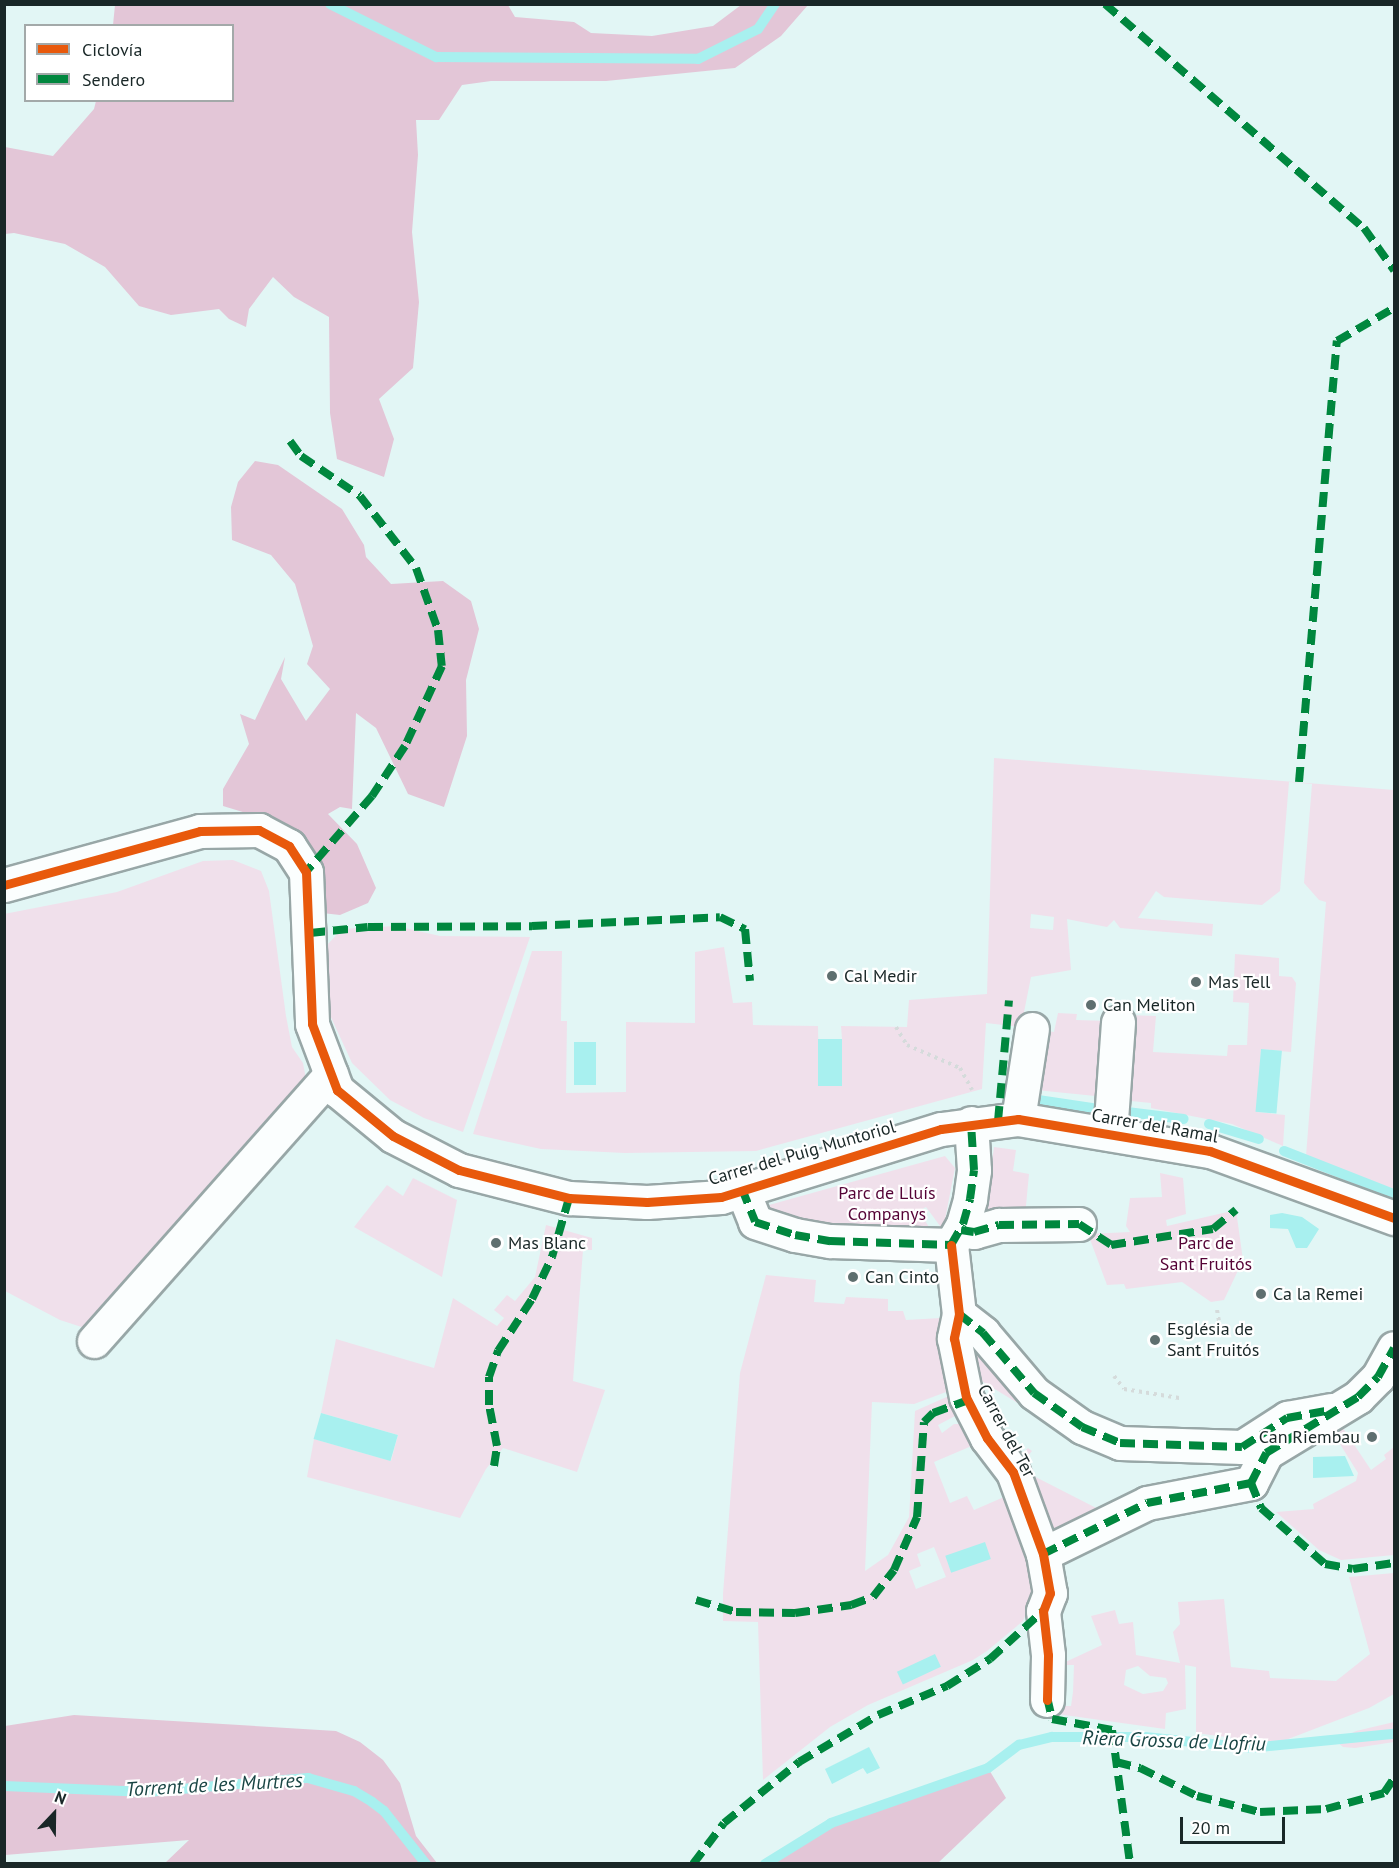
<!DOCTYPE html>
<meta charset="utf-8">
<style>
body{margin:0}
#map{position:relative;width:1399px;height:1868px;overflow:hidden;background:#e2f6f5;font-family:"PT Sans",sans-serif}
div>[style]{position:absolute}
.green>*{inset:0;background:#f0e0eb}
.forest>*{inset:0;background:#e3c6d7}
.water>*{inset:0;background:#a8f0ef;transform-origin:0 0}
.stream>*{height:10px;margin:-5px;padding:0 5px;transform-origin:5px;border-radius:5px;background:#a8f0ef}
.path>*{height:4px;margin-top:-2px;transform-origin:0;background:repeating-linear-gradient(90deg,#d5dbdb 0 3px,transparent 0 7.5px)}
.roads{filter:drop-shadow(2px 0 #98a7a7) drop-shadow(-2px 0 #98a7a7) drop-shadow(0 2px #98a7a7) drop-shadow(0 -2px #98a7a7)}
.minor>*{height:33px;margin:-16.5px;padding:0 16.5px;transform-origin:16.5px;border-radius:16.5px;background:#fbfefe}
.quiet>*{height:8px;margin-top:-4px;transform-origin:0;background:repeating-linear-gradient(90deg,#00873e 0 15px,transparent 0 23px)}
.cycleway>*{height:9px;margin:-4.5px;padding:0 4.5px;transform-origin:4.5px;border-radius:4.5px;background:#e8590c}
.dots>*{width:16px;height:16px;translate:-50% -50%;box-sizing:border-box;border:3px solid #fff;border-radius:50%}
span{translate:-50% -50%;white-space:nowrap;text-align:center;line-height:1.15;-webkit-text-stroke:4.5px #fff;paint-order:stroke}
.poi-label{font-size:18px;color:#192727}
.left{translate:0 -50%;text-align:left}
.right{translate:-100% -50%;text-align:right}
.street-label{font-size:18px;color:#192727}
.park-label{font-size:18px;color:#550336}
.water-label{font-size:20px;color:#194544;font-style:italic}
.frame{position:absolute;inset:0;border:6px solid #192727;pointer-events:none}
.legend{position:absolute;left:24px;top:24px;width:210px;height:78px;box-sizing:border-box;background:#fff;border:2px solid #a3a9a9;margin:0;padding:8px 10px;list-style:none;font-size:18px;color:#192727}
.legend li{display:flex;align-items:center;gap:12px;height:30px}
.legend b{width:30px;border:2px solid #a3a9a9}
.north{position:absolute;left:24px;top:1784px;width:60px;height:60px;-webkit-text-stroke:4px #fff;paint-order:stroke;rotate:22deg;font-size:16px;font-weight:700;line-height:24px;text-align:center;color:#192727}
.north::after{content:'';display:block;margin:auto;width:21px;height:27px;background:#192727;clip-path:polygon(50% 0,100% 100%,50% 72%,0 100%)}
.scale{position:absolute;left:1180px;top:1817px;width:105px;height:27px;box-sizing:border-box;border:3px solid #192727;border-top:0;padding-left:8px;font-size:18px;line-height:21px;white-space:nowrap;color:#192727;-webkit-text-stroke:4px #fff;paint-order:stroke}
</style>
<div id="map">
<div class="green">
<div style="clip-path:polygon(evenodd,994px 758px,1394px 790px,1394px 1189px,1306px 1156px,1326px 902px,1319px 900px,1304px 883px,1312px 784px,1289px 782px,1280px 891px,1262px 905px,1164px 897px,1156px 891px,1138px 918px,1213px 924px,1212px 936px,1120px 928px,1114px 920px,1107px 927px,1067px 919px,1071px 970px,1031px 977px,1021px 1027px,986px 1023px,982px 1089px,756px 1151px,625px 1153px,541px 1149px,473px 1134px,532px 951px,562px 951px,561px 1021px,567px 1021px,566px 1093px,626px 1092px,626px 1022px,695px 1023px,695px 952px,724px 947px,733px 1003px,752px 1002px,753px 1025px,818px 1026px,819px 1086px,842px 1039px,841px 1026px,907px 1027px,909px 1000px,987px 994px,994px 758px,1031px 914px,1054px 917px,1053px 930px,1030px 928px,1031px 914px)"></div>
<div style="clip-path:polygon(233px 860px,261px 871px,269px 891px,286px 1016px,292px 1047px,303px 1063px,308px 1090px,97px 1332px,60px 1320px,5px 1291px,4px 914px,117px 892px,203px 861px)"></div>
<div style="clip-path:polygon(396px 926px,440px 936px,530px 937px,463px 1132px,424px 1118px,390px 1100px,352px 1063px,330px 1015px,327px 945px,342px 929px)"></div>
<div style="clip-path:polygon(1235px 954px,1279px 958px,1279px 976px,1292px 977px,1296px 983px,1291px 1052px,1261px 1049px,1257px 1112px,1285px 1115px,1283px 1146px,1232px 1124px,1151px 1108px,1151px 1103px,1121px 1100px,1127px 1015px,1156px 1016px,1153px 1052px,1227px 1056px,1228px 1045px,1247px 1045px,1249px 1003px,1233px 1002px)"></div>
<div style="clip-path:polygon(1058px 1013px,1077px 1014px,1076px 1020px,1109px 1021px,1105px 1097px,1036px 1090px,1042px 1030px,1054px 1032px)"></div>
<div style="clip-path:polygon(994px 1147px,1016px 1150px,1013px 1171px,1029px 1174px,1025px 1216px,985px 1212px)"></div>
<div style="clip-path:polygon(945px 1156px,955px 1168px,943px 1230px,926px 1207px,919px 1211px,934px 1235px,842px 1234px,772px 1212px,769px 1205px)"></div>
<div style="clip-path:polygon(1160px 1173px,1183px 1178px,1186px 1214px,1166px 1220px,1167px 1226px,1236px 1210px,1243px 1260px,1224px 1300px,1211px 1302px,1182px 1282px,1126px 1289px,1124px 1284px,1107px 1285px,1088px 1234px,1130px 1232px,1126px 1226px,1130px 1198px,1162px 1197px)"></div>
<div style="clip-path:polygon(413px 1178px,457px 1200px,442px 1277px,354px 1227px,387px 1185px,403px 1196px)"></div>
<div style="clip-path:polygon(546px 1225px,592px 1238px,592px 1250px,583px 1250px,573px 1381px,605px 1390px,577px 1472px,503px 1448px,486px 1469px,460px 1518px,307px 1477px,314px 1439px,391px 1461px,398px 1435px,321px 1413px,336px 1339px,434px 1368px,453px 1298px,497px 1326px,504px 1318px,494px 1310px,507px 1295px,515px 1301px,535px 1277px)"></div>
<div style="clip-path:polygon(evenodd,766px 1275px,816px 1280px,814px 1302px,844px 1304px,846px 1297px,888px 1299px,888px 1311px,903px 1311px,906px 1320px,941px 1318px,954px 1388px,981px 1442px,934px 1462px,950px 1503px,967px 1496px,974px 1510px,1011px 1494px,1036px 1589px,1023px 1621px,987px 1651px,973px 1660px,868px 1705px,830px 1727px,763px 1780px,758px 1622px,723px 1621px,723px 1594px,740px 1373px,766px 1275px,954px 1389px,951px 1395px,915px 1411px,909px 1517px,888px 1555px,865px 1571px,872px 1402px,914px 1404px,954px 1389px,766px 1275px,957px 1415px,963px 1424px,954px 1424px,942px 1433px,938px 1425px,957px 1415px,766px 1275px,934px 1547px,946px 1577px,916px 1589px,909px 1571px,921px 1566px,917px 1554px,934px 1547px)"></div>
<div style="clip-path:polygon(977px 1346px,1059px 1423px,1053px 1430px,1026px 1408px,970px 1374px,972px 1349px)"></div>
<div style="clip-path:polygon(977px 1391px,1006px 1421px,1001px 1427px,1016px 1459px,1028px 1448px,1032px 1451px,1018px 1468px,1108px 1514px,1047px 1546px)"></div>
<div style="clip-path:polygon(1343px 1428px,1371px 1470px,1386px 1459px,1384px 1455px,1394px 1447px,1394px 1555px,1341px 1560px,1319px 1550px,1276px 1512px,1314px 1509px,1313px 1504px,1356px 1481px,1358px 1473px,1335px 1436px)"></div>
<div style="clip-path:polygon(evenodd,1394px 1573px,1394px 1694px,1369px 1708px,1283px 1741px,1263px 1742px,1196px 1733px,1196px 1667px,1185px 1665px,1186px 1709px,1166px 1713px,1165px 1729px,1057px 1714px,1058px 1706px,1071px 1706px,1073px 1692px,1074px 1665px,1059px 1665px,1102px 1645px,1091px 1616px,1115px 1610px,1119px 1624px,1133px 1622px,1136px 1655px,1180px 1663px,1173px 1632px,1180px 1624px,1178px 1602px,1224px 1599px,1231px 1667px,1269px 1671px,1270px 1678px,1336px 1681px,1370px 1654px,1349px 1577px,1394px 1573px,1138px 1666px,1150px 1676px,1166px 1678px,1168px 1683px,1163px 1691px,1143px 1694px,1124px 1685px,1126px 1670px,1138px 1666px)"></div>
<div style="clip-path:polygon(1394px 1722px,1394px 1742px,1355px 1748px,1343px 1747px,1336px 1741px,1356px 1731px)"></div>
</div>
<div class="forest">
<div style="clip-path:polygon(115px 5px,508px 5px,515px 17px,574px 22px,591px 33px,652px 36px,713px 26px,741px 5px,808px 5px,781px 36px,735px 68px,606px 81px,491px 81px,462px 85px,439px 120px,416px 120px,418px 155px,412px 232px,419px 302px,413px 368px,379px 399px,394px 439px,384px 477px,337px 459px,330px 413px,329px 317px,294px 297px,273px 277px,249px 309px,246px 327px,229px 319px,219px 309px,171px 315px,139px 306px,105px 267px,65px 244px,14px 233px,5px 234px,5px 147px,53px 156px,94px 109px,96px 101px,232px 100px,232px 26px,113px 25px)"></div>
<div style="clip-path:polygon(255px 461px,278px 465px,342px 509px,364px 545px,366px 557px,391px 584px,443px 581px,471px 601px,479px 629px,466px 680px,467px 736px,444px 807px,408px 794px,376px 728px,356px 713px,352px 809px,340px 807px,328px 814px,357px 844px,376px 888px,368px 903px,340px 915px,322px 913px,256px 816px,223px 806px,223px 789px,249px 744px,240px 714px,255px 720px,285px 657px,281px 679px,306px 721px,330px 689px,307px 664px,313px 646px,295px 584px,271px 555px,232px 540px,231px 507px,238px 482px)"></div>
<div style="clip-path:polygon(74px 1715px,336px 1731px,360px 1742px,383px 1760px,400px 1783px,416px 1836px,437px 1863px,165px 1863px,189px 1840px,5px 1855px,5px 1726px)"></div>
<div style="clip-path:polygon(988px 1768px,1006px 1798px,938px 1863px,765px 1863px,831px 1823px)"></div>
</div>
<div class="water">
<div style="left:818px;top:1039px;width:24px;height:47px"></div>
<div style="left:574px;top:1042px;width:22px;height:43px"></div>
<div style="left:1261px;top:1049px;width:21px;height:63px;rotate:5deg"></div>
<div style="clip-path:polygon(1282px 1213px,1302px 1217px,1319px 1229px,1307px 1248px,1296px 1248px,1288px 1229px,1270px 1228px,1270px 1215px)"></div>
<div style="left:321px;top:1413px;width:80px;height:27px;rotate:16deg"></div>
<div style="clip-path:polygon(1345px 1456px,1354px 1476px,1313px 1478px,1313px 1457px)"></div>
<div style="left:985px;top:1542px;width:18px;height:42px;rotate:71deg"></div>
<div style="left:935px;top:1654px;width:14px;height:42px;rotate:65deg"></div>
<div style="clip-path:polygon(869px 1747px,880px 1768px,867px 1774px,863px 1768px,832px 1784px,825px 1769px)"></div>
</div>
<div class="stream">
<div style="left:330px;top:4px;width:119px;rotate:26.6deg"></div>
<div style="left:436px;top:57px;width:262px;rotate:0.4deg"></div>
<div style="left:698px;top:59px;width:67px;rotate:-26.6deg"></div>
<div style="left:758px;top:29px;width:30px;rotate:-56deg"></div>
<div style="left:1038px;top:1100px;width:63px;rotate:8.3deg"></div>
<div style="left:1127px;top:1112px;width:57px;rotate:7deg"></div>
<div style="left:1209px;top:1124px;width:52px;rotate:16.7deg"></div>
<div style="left:1284px;top:1151px;width:118px;rotate:21.4deg"></div>
<div style="left:4px;top:1786px;width:143px;rotate:2.4deg"></div>
<div style="left:147px;top:1792px;width:162px;rotate:-5deg"></div>
<div style="left:308px;top:1778px;width:48px;rotate:15.8deg"></div>
<div style="left:354px;top:1791px;width:21px;rotate:31deg"></div>
<div style="left:372px;top:1802px;width:15px;rotate:37deg"></div>
<div style="left:384px;top:1811px;width:68px;rotate:51.6deg"></div>
<div style="left:765px;top:1864px;width:78px;rotate:-31.8deg"></div>
<div style="left:831px;top:1823px;width:166px;rotate:-19.3deg"></div>
<div style="left:988px;top:1768px;width:39px;rotate:-37deg"></div>
<div style="left:1019px;top:1745px;width:34px;rotate:-14deg"></div>
<div style="left:1052px;top:1737px;width:93px"></div>
<div style="left:1145px;top:1737px;width:106px;rotate:6deg"></div>
<div style="left:1250px;top:1748px;width:145px;rotate:-5.6deg"></div>
</div>
<div class="path">
<div style="left:896px;top:1027px;width:21px;rotate:59deg"></div>
<div style="left:907px;top:1045px;width:58px;rotate:23.5deg"></div>
<div style="left:960px;top:1068px;width:25px;rotate:61deg"></div>
<div style="left:1217px;top:1310px;width:22px;rotate:80deg"></div>
<div style="left:1114px;top:1376px;width:16px;rotate:52deg"></div>
<div style="left:1124px;top:1389px;width:56px;rotate:9.3deg"></div>
</div>
<div class="roads">
<div class="minor">
<div style="left:4px;top:885px;width:203px;rotate:-15.4deg"></div>
<div style="left:200px;top:831px;width:59px;rotate:-1deg"></div>
<div style="left:259px;top:830px;width:34px;rotate:28deg"></div>
<div style="left:289px;top:846px;width:31px;rotate:57deg"></div>
<div style="left:306px;top:872px;width:152px;rotate:87.7deg"></div>
<div style="left:312px;top:1024px;width:71px;rotate:69.3deg"></div>
<div style="left:337px;top:1090px;width:72px;rotate:39.4deg"></div>
<div style="left:393px;top:1136px;width:74px;rotate:27.3deg"></div>
<div style="left:459px;top:1170px;width:114px;rotate:14.3deg"></div>
<div style="left:569px;top:1198px;width:78px;rotate:2.9deg"></div>
<div style="left:647px;top:1202px;width:74px;rotate:-3.9deg"></div>
<div style="left:721px;top:1197px;width:230px;rotate:-17.2deg"></div>
<div style="left:941px;top:1129px;width:78px;rotate:-7.4deg"></div>
<div style="left:1018px;top:1119px;width:195px;rotate:9.5deg"></div>
<div style="left:1210px;top:1151px;width:196px;rotate:20deg"></div>
<div style="left:1018px;top:1119px;width:91px;rotate:-81.2deg"></div>
<div style="left:1110px;top:1134px;width:112px;rotate:-85.9deg"></div>
<div style="left:742px;top:1189px;width:35px;rotate:68deg"></div>
<div style="left:755px;top:1222px;width:42px;rotate:18deg"></div>
<div style="left:795px;top:1235px;width:36px;rotate:10deg"></div>
<div style="left:830px;top:1241px;width:121px;rotate:1.9deg"></div>
<div style="left:951px;top:1245px;width:24px;rotate:-60deg"></div>
<div style="left:963px;top:1224px;width:26px;rotate:-74deg"></div>
<div style="left:970px;top:1199px;width:29px;rotate:-82deg"></div>
<div style="left:974px;top:1170px;width:47px;rotate:-93.7deg"></div>
<div style="left:961px;top:1230px;width:13px;rotate:9deg"></div>
<div style="left:974px;top:1232px;width:26px;rotate:-16deg"></div>
<div style="left:999px;top:1225px;width:80px;rotate:-0.7deg"></div>
<div style="left:951px;top:1245px;width:69px;rotate:83.4deg"></div>
<div style="left:959px;top:1314px;width:25px;rotate:102deg"></div>
<div style="left:954px;top:1338px;width:60px;rotate:78.5deg"></div>
<div style="left:966px;top:1397px;width:46px;rotate:62.9deg"></div>
<div style="left:987px;top:1438px;width:43px;rotate:52.6deg"></div>
<div style="left:1013px;top:1472px;width:87px;rotate:69.9deg"></div>
<div style="left:1043px;top:1554px;width:40px;rotate:80deg"></div>
<div style="left:1050px;top:1593px;width:19px;rotate:111deg"></div>
<div style="left:1043px;top:1611px;width:44px;rotate:83.5deg"></div>
<div style="left:1048px;top:1655px;width:45px;rotate:91.3deg"></div>
<div style="left:959px;top:1314px;width:31px;rotate:38deg"></div>
<div style="left:983px;top:1333px;width:79px;rotate:49.6deg"></div>
<div style="left:1034px;top:1393px;width:59px;rotate:35.3deg"></div>
<div style="left:1082px;top:1427px;width:41px;rotate:22.8deg"></div>
<div style="left:1120px;top:1443px;width:122px;rotate:1.9deg"></div>
<div style="left:1242px;top:1447px;width:54px;rotate:-32.8deg"></div>
<div style="left:1287px;top:1418px;width:45px;rotate:-10.3deg"></div>
<div style="left:94px;top:1341px;width:357px;rotate:-48.4deg"></div>
<div style="left:1043px;top:1554px;width:116px;rotate:-26.1deg"></div>
<div style="left:1147px;top:1503px;width:106px;rotate:-10.9deg"></div>
<div style="left:1251px;top:1483px;width:34px;rotate:-63deg"></div>
<div style="left:1266px;top:1453px;width:108px;rotate:-31.3deg"></div>
<div style="left:1358px;top:1397px;width:28px;rotate:-45deg"></div>
<div style="left:1378px;top:1377px;width:33px;rotate:-61deg"></div>
</div>
</div>
<div class="quiet">
<div style="left:1105px;top:4px;width:342px;rotate:40.9deg"></div>
<div style="left:1364px;top:228px;width:52px;rotate:54.5deg"></div>
<div style="left:290px;top:441px;width:19px;rotate:54deg"></div>
<div style="left:301px;top:456px;width:71px;rotate:34.1deg"></div>
<div style="left:360px;top:496px;width:91px;rotate:52.1deg"></div>
<div style="left:416px;top:568px;width:66px;rotate:70.5deg"></div>
<div style="left:438px;top:630px;width:36px;rotate:84deg"></div>
<div style="left:442px;top:666px;width:88px;rotate:114.8deg"></div>
<div style="left:405px;top:746px;width:60px;rotate:123.4deg"></div>
<div style="left:372px;top:796px;width:101px;rotate:131deg"></div>
<div style="left:1299px;top:782px;width:443px;rotate:-85.1deg"></div>
<div style="left:1337px;top:341px;width:66px;rotate:-30.1deg"></div>
<div style="left:310px;top:933px;width:58px;rotate:-5.9deg"></div>
<div style="left:368px;top:927px;width:164px;rotate:-0.3deg"></div>
<div style="left:532px;top:926px;width:188px;rotate:-2.7deg"></div>
<div style="left:720px;top:917px;width:28px;rotate:26deg"></div>
<div style="left:745px;top:929px;width:52px;rotate:84.5deg"></div>
<div style="left:998px;top:1121px;width:121px;rotate:-84.8deg"></div>
<div style="left:742px;top:1189px;width:35px;rotate:68deg"></div>
<div style="left:755px;top:1222px;width:42px;rotate:18deg"></div>
<div style="left:795px;top:1235px;width:36px;rotate:10deg"></div>
<div style="left:830px;top:1241px;width:121px;rotate:1.9deg"></div>
<div style="left:951px;top:1245px;width:24px;rotate:-60deg"></div>
<div style="left:963px;top:1224px;width:26px;rotate:-74deg"></div>
<div style="left:970px;top:1199px;width:29px;rotate:-82deg"></div>
<div style="left:974px;top:1170px;width:47px;rotate:-93.7deg"></div>
<div style="left:961px;top:1230px;width:13px;rotate:9deg"></div>
<div style="left:974px;top:1232px;width:26px;rotate:-16deg"></div>
<div style="left:999px;top:1225px;width:80px;rotate:-0.7deg"></div>
<div style="left:1079px;top:1224px;width:38px;rotate:33deg"></div>
<div style="left:1111px;top:1245px;width:103px;rotate:-8.9deg"></div>
<div style="left:1213px;top:1229px;width:30px;rotate:-40deg"></div>
<div style="left:959px;top:1314px;width:31px;rotate:38deg"></div>
<div style="left:983px;top:1333px;width:79px;rotate:49.6deg"></div>
<div style="left:1034px;top:1393px;width:59px;rotate:35.3deg"></div>
<div style="left:1082px;top:1427px;width:41px;rotate:22.8deg"></div>
<div style="left:1120px;top:1443px;width:122px;rotate:1.9deg"></div>
<div style="left:1242px;top:1447px;width:54px;rotate:-32.8deg"></div>
<div style="left:1287px;top:1418px;width:45px;rotate:-10.3deg"></div>
<div style="left:494px;top:1466px;width:20px;rotate:-81deg"></div>
<div style="left:497px;top:1446px;width:42px;rotate:-101deg"></div>
<div style="left:489px;top:1405px;width:28px;rotate:-90deg"></div>
<div style="left:489px;top:1377px;width:28px;rotate:-71deg"></div>
<div style="left:498px;top:1351px;width:62px;rotate:-56.8deg"></div>
<div style="left:532px;top:1299px;width:47px;rotate:-64.5deg"></div>
<div style="left:552px;top:1257px;width:61px;rotate:-73.9deg"></div>
<div style="left:1251px;top:1483px;width:27px;rotate:68deg"></div>
<div style="left:1261px;top:1508px;width:85px;rotate:41.2deg"></div>
<div style="left:1325px;top:1564px;width:28px;rotate:10deg"></div>
<div style="left:1353px;top:1569px;width:41px;rotate:-8.3deg"></div>
<div style="left:1043px;top:1554px;width:116px;rotate:-26.1deg"></div>
<div style="left:1147px;top:1503px;width:106px;rotate:-10.9deg"></div>
<div style="left:1251px;top:1483px;width:34px;rotate:-63deg"></div>
<div style="left:1266px;top:1453px;width:108px;rotate:-31.3deg"></div>
<div style="left:1358px;top:1397px;width:28px;rotate:-45deg"></div>
<div style="left:1378px;top:1377px;width:33px;rotate:-61deg"></div>
<div style="left:696px;top:1600px;width:42px;rotate:16.7deg"></div>
<div style="left:736px;top:1612px;width:59px;rotate:1deg"></div>
<div style="left:795px;top:1613px;width:57px;rotate:-8.1deg"></div>
<div style="left:851px;top:1605px;width:23px;rotate:-20deg"></div>
<div style="left:873px;top:1597px;width:34px;rotate:-52deg"></div>
<div style="left:894px;top:1570px;width:58px;rotate:-66.5deg"></div>
<div style="left:917px;top:1517px;width:95px;rotate:-85.8deg"></div>
<div style="left:924px;top:1422px;width:13px;rotate:-45deg"></div>
<div style="left:933px;top:1413px;width:37px;rotate:-20deg"></div>
<div style="left:1047px;top:1697px;width:23px;rotate:77deg"></div>
<div style="left:1052px;top:1719px;width:61px;rotate:10.4deg"></div>
<div style="left:1112px;top:1730px;width:135px;rotate:82.3deg"></div>
<div style="left:1116px;top:1762px;width:25px;rotate:14deg"></div>
<div style="left:1140px;top:1768px;width:64px;rotate:26.2deg"></div>
<div style="left:1197px;top:1796px;width:65px;rotate:14.3deg"></div>
<div style="left:1260px;top:1812px;width:66px;rotate:-2.6deg"></div>
<div style="left:1326px;top:1809px;width:60px;rotate:-15.4deg"></div>
<div style="left:1384px;top:1793px;width:18px;rotate:-56deg"></div>
<div style="left:693px;top:1864px;width:51px;rotate:-52.9deg"></div>
<div style="left:724px;top:1823px;width:97px;rotate:-39.1deg"></div>
<div style="left:799px;top:1762px;width:92px;rotate:-30.7deg"></div>
<div style="left:878px;top:1715px;width:75px;rotate:-22.8deg"></div>
<div style="left:947px;top:1686px;width:51px;rotate:-32.1deg"></div>
<div style="left:990px;top:1659px;width:72px;rotate:-42.2deg"></div>
</div>
<div class="cycleway">
<div style="left:4px;top:885px;width:203px;rotate:-15.4deg"></div>
<div style="left:200px;top:831px;width:59px;rotate:-1deg"></div>
<div style="left:259px;top:830px;width:34px;rotate:28deg"></div>
<div style="left:289px;top:846px;width:31px;rotate:57deg"></div>
<div style="left:306px;top:872px;width:152px;rotate:87.7deg"></div>
<div style="left:312px;top:1024px;width:71px;rotate:69.3deg"></div>
<div style="left:337px;top:1090px;width:72px;rotate:39.4deg"></div>
<div style="left:393px;top:1136px;width:74px;rotate:27.3deg"></div>
<div style="left:459px;top:1170px;width:114px;rotate:14.3deg"></div>
<div style="left:569px;top:1198px;width:78px;rotate:2.9deg"></div>
<div style="left:647px;top:1202px;width:74px;rotate:-3.9deg"></div>
<div style="left:721px;top:1197px;width:230px;rotate:-17.2deg"></div>
<div style="left:941px;top:1129px;width:78px;rotate:-7.4deg"></div>
<div style="left:1018px;top:1119px;width:195px;rotate:9.5deg"></div>
<div style="left:1210px;top:1151px;width:196px;rotate:20deg"></div>
<div style="left:951px;top:1245px;width:69px;rotate:83.4deg"></div>
<div style="left:959px;top:1314px;width:25px;rotate:102deg"></div>
<div style="left:954px;top:1338px;width:60px;rotate:78.5deg"></div>
<div style="left:966px;top:1397px;width:46px;rotate:62.9deg"></div>
<div style="left:987px;top:1438px;width:43px;rotate:52.6deg"></div>
<div style="left:1013px;top:1472px;width:87px;rotate:69.9deg"></div>
<div style="left:1043px;top:1554px;width:40px;rotate:80deg"></div>
<div style="left:1050px;top:1593px;width:19px;rotate:111deg"></div>
<div style="left:1043px;top:1611px;width:44px;rotate:83.5deg"></div>
<div style="left:1048px;top:1655px;width:45px;rotate:91.3deg"></div>
</div>
<div class="dots">
<div style="left:832px;top:976px;background:#5f6f6f"></div>
<div style="left:1196px;top:982px;background:#5f6f6f"></div>
<div style="left:1091px;top:1005px;background:#5f6f6f"></div>
<div style="left:496px;top:1243px;background:#5f6f6f"></div>
<div style="left:853px;top:1277px;background:#5f6f6f"></div>
<div style="left:1261px;top:1294px;background:#5f6f6f"></div>
<div style="left:1155px;top:1340px;background:#5f6f6f"></div>
<div style="left:1372px;top:1437px;background:#5f6f6f"></div>
</div>
<div class="poi-label">
<span class="left" style="left:844px;top:976px">Cal Medir</span>
<span class="left" style="left:1208px;top:982px">Mas Tell</span>
<span class="left" style="left:1103px;top:1005px">Can Meliton</span>
<span class="left" style="left:508px;top:1243px">Mas Blanc</span>
<span class="left" style="left:865px;top:1277px">Can Cinto</span>
<span class="left" style="left:1273px;top:1294px">Ca la Remei</span>
<span class="left" style="left:1167px;top:1340px">Església de<br>Sant Fruitós</span>
<span class="right" style="left:1360px;top:1437px">Can Riembau</span>
</div>
<div class="street-label">
<span style="left:1155px;top:1126px;rotate:10deg">Carrer del Ramal</span>
<span style="left:802px;top:1153px;rotate:-16deg">Carrer del Puig Muntoriol</span>
<span style="left:1006px;top:1431px;rotate:62deg">Carrer del Ter</span>
</div>
<div class="park-label">
<span style="left:887px;top:1204px">Parc de Lluís<br>Companys</span>
<span style="left:1206px;top:1254px">Parc de<br>Sant Fruitós</span>
</div>
<div class="water-label">
<span style="left:1174px;top:1741px;rotate:2deg">Riera Grossa de Llofriu</span>
<span style="left:214px;top:1785px;rotate:-3deg">Torrent de les Murtres</span>
</div>
<div class="frame"></div>
<ul class="legend">
<li><b style="height:8px;background:#e8590c"></b>Ciclovía</li>
<li><b style="height:8px;background:#00873e"></b>Sendero</li>
</ul>
<div class="north">N</div>
<div class="scale">20 m</div>
</div>
